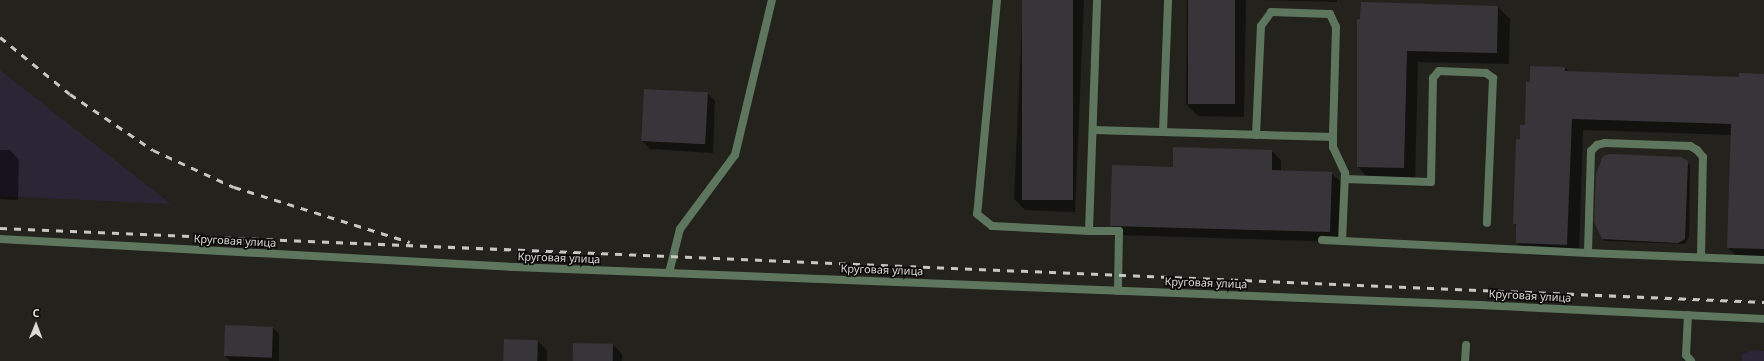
<!DOCTYPE html>
<meta charset="utf-8">
<style>
body{margin:0}
#map{position:relative;width:1764px;height:361px;overflow:hidden;background:#23221c;font-family:"Noto Sans",sans-serif}
div>[style]{position:absolute}
.industrial>*{inset:0;background:#2c2535}
.shadow>*{inset:0;background:#0007}
.building>*{inset:0;background:#37353a;transform-origin:0 0}
.lane>*{height:8px;margin:-4px;padding:0 4px;transform-origin:4px;border-radius:4px;background:#5d765d}
.street>*{height:8px;margin:-4px;padding:0 4px;transform-origin:4px;border-radius:4px;background:#5d765d}
.rail>*{height:3px;margin-top:-1.5px;transform-origin:0;background:repeating-linear-gradient(90deg,#c7c6c1 0 7px,transparent 0 14px)}
span{translate:-50% -50%;white-space:nowrap;text-align:center;line-height:1.15;-webkit-text-stroke:3.5px #0c0b09;paint-order:stroke}
.street-label{font-size:11px;color:#dad9d5}
.north{position:absolute;left:16px;top:305px;width:40px;height:40px;-webkit-text-stroke:3px #0c0b09;paint-order:stroke;rotate:1deg;font-size:11px;font-weight:700;line-height:16px;text-align:center;color:#dad9d5}
.north::after{content:'';display:block;margin:auto;width:14px;height:18px;background:#dad9d5;clip-path:polygon(50% 0,100% 100%,50% 72%,0 100%)}
</style>
<div id="map">
<div class="industrial">
<div style="clip-path:polygon(0 70px,171px 204px,0 196px)"></div>
<div style="clip-path:polygon(1753px 350px,1764px 351px,1764px 361px,1742px 361px,1742px 354px)"></div>
</div>
<div class="shadow">
<div style="clip-path:polygon(1023px 0,1084px 0,1075px 212px,1025px 210px,1014px 199px)"></div>
<div style="clip-path:polygon(1187px 0,1246px 0,1244px 117px,1198px 116px,1186px 104px)"></div>
<div style="clip-path:polygon(1264px 0,1337px 0,1337px 2px)"></div>
<div style="clip-path:polygon(1498px 7px,1510px 19px,1509px 64px,1418px 62px,1415px 179px,1369px 179px,1358px 167px,1358px 20px)"></div>
<div style="clip-path:polygon(1565px 68px,1569px 72px,1740px 78px,1764px 75px,1764px 260px,1740px 259px,1728px 248px,1732px 135px,1583px 130px,1579px 256px,1528px 255px,1517px 243px,1517px 227px,1514px 223px,1521px 140px,1526px 126px,1531px 83px)"></div>
<div style="clip-path:polygon(707px 93px,715px 101px,713px 153px,650px 149px,642px 141px)"></div>
<div style="clip-path:polygon(0 150px,10px 150px,19px 160px,18px 200px,0 199px)"></div>
<div style="clip-path:polygon(1272px 151px,1281px 160px,1281px 171px,1331px 173px,1341px 182px,1339px 242px,1121px 235px,1111px 225px,1174px 168px)"></div>
<div style="clip-path:polygon(1687px 162px,1690px 165px,1689px 237px,1685px 244px,1605px 241px,1602px 238px)"></div>
<div style="clip-path:polygon(226px 326px,273px 328px,279px 334px,279px 361px,230px 361px,225px 356px)"></div>
<div style="clip-path:polygon(538px 341px,547px 351px,547px 361px,504px 361px)"></div>
<div style="clip-path:polygon(613px 345px,622px 354px,622px 361px,573px 361px)"></div>
</div>
<div class="building">
<div style="left:1022px;top:0;width:51px;height:200px"></div>
<div style="left:1188px;top:0;width:47px;height:104px"></div>
<div style="clip-path:polygon(1361px 2px,1498px 6px,1497px 53px,1407px 51px,1404px 168px,1357px 167px,1357px 19px,1360px 19px)"></div>
<div style="clip-path:polygon(1530px 66px,1565px 67px,1565px 71px,1739px 77px,1739px 73px,1764px 74px,1764px 249px,1727px 248px,1731px 124px,1572px 119px,1567px 245px,1516px 243px,1516px 224px,1513px 224px,1516px 139px,1520px 139px,1520px 125px,1525px 125px,1526px 82px,1530px 82px)"></div>
<div style="left:644px;top:89px;width:64px;height:52px;rotate:3deg"></div>
<div style="clip-path:polygon(1173px 147px,1272px 150px,1272px 170px,1332px 172px,1330px 232px,1110px 226px,1112px 165px,1173px 167px)"></div>
<div style="clip-path:polygon(1609px 154px,1681px 157px,1688px 161px,1685px 239px,1678px 243px,1602px 239px,1594px 222px,1596px 174px,1603px 156px)"></div>
<div style="left:225px;top:325px;width:48px;height:31px;rotate:2deg"></div>
<div style="left:504px;top:339px;width:34px;height:22px;rotate:2deg"></div>
<div style="left:573px;top:343px;width:40px;height:18px;rotate:1deg"></div>
</div>
<div class="lane">
<div style="left:997px;top:0;width:215px;rotate:95.3deg"></div>
<div style="left:977px;top:214px;width:19px;rotate:39deg"></div>
<div style="left:992px;top:226px;width:97px;rotate:3deg"></div>
<div style="left:1089px;top:231px;width:231px;rotate:-88deg"></div>
<div style="left:1093px;top:130px;width:240px;rotate:1.7deg"></div>
<div style="left:1333px;top:137px;width:10px;rotate:90deg"></div>
<div style="left:1333px;top:147px;width:29px;rotate:65deg"></div>
<div style="left:1345px;top:173px;width:68px;rotate:92.5deg"></div>
<div style="left:1163px;top:132px;width:132px;rotate:-87.8deg"></div>
<div style="left:1256px;top:135px;width:109px;rotate:-87.4deg"></div>
<div style="left:1261px;top:26px;width:17px;rotate:-54deg"></div>
<div style="left:1271px;top:12px;width:59px;rotate:1.9deg"></div>
<div style="left:1330px;top:14px;width:14px;rotate:65deg"></div>
<div style="left:1336px;top:27px;width:110px;rotate:91.6deg"></div>
<div style="left:1345px;top:179px;width:86px;rotate:2deg"></div>
<div style="left:1431px;top:182px;width:104px;rotate:-88.9deg"></div>
<div style="left:1433px;top:78px;width:9px;rotate:-49deg"></div>
<div style="left:1439px;top:71px;width:47px;rotate:2.4deg"></div>
<div style="left:1486px;top:73px;width:9px;rotate:36deg"></div>
<div style="left:1493px;top:78px;width:145px;rotate:92.4deg"></div>
<div style="left:1089px;top:231px;width:30px"></div>
<div style="left:1119px;top:231px;width:60px;rotate:91deg"></div>
<div style="left:1322px;top:240px;width:266px;rotate:2.8deg"></div>
<div style="left:1701px;top:257px;width:100px;rotate:-88.9deg"></div>
<div style="left:1703px;top:157px;width:9px;rotate:-131deg"></div>
<div style="left:1697px;top:150px;width:8px;rotate:-150deg"></div>
<div style="left:1690px;top:146px;width:85px;rotate:-178deg"></div>
<div style="left:1605px;top:143px;width:8px;rotate:166deg"></div>
<div style="left:1597px;top:145px;width:8px;rotate:135deg"></div>
<div style="left:1591px;top:151px;width:102px;rotate:91.7deg"></div>
<div style="left:1588px;top:253px;width:176px;rotate:2.3deg"></div>
<div style="left:669px;top:273px;width:45px;rotate:-76deg"></div>
<div style="left:680px;top:229px;width:92px;rotate:-53.4deg"></div>
<div style="left:735px;top:155px;width:159px;rotate:-76.6deg"></div>
</div>
<div class="street">
<div style="left:0;top:239px;width:515px;rotate:3.12deg"></div>
<div style="left:514px;top:267px;width:967px;rotate:2.25deg"></div>
<div style="left:1480px;top:305px;width:284px;rotate:2.8deg"></div>
<div style="left:1688px;top:315px;width:40px;rotate:92.9deg"></div>
<div style="left:1686px;top:355px;width:8px;rotate:50deg"></div>
<div style="left:1465px;top:361px;width:16px;rotate:-86deg"></div>
</div>
<div class="rail">
<div style="left:0;top:37px;width:90px;rotate:39.2deg"></div>
<div style="left:70px;top:94px;width:100px;rotate:34deg"></div>
<div style="left:153px;top:150px;width:89px;rotate:24.6deg"></div>
<div style="left:234px;top:187px;width:184px;rotate:17.4deg"></div>
<div style="left:0;top:228px;width:1766px;rotate:2.4deg"></div>
</div>
<div class="street-label">
<span style="left:235px;top:241px;rotate:3deg">Круговая улица</span>
<span style="left:559px;top:258px;rotate:2deg">Круговая улица</span>
<span style="left:882px;top:270px;rotate:2deg">Круговая улица</span>
<span style="left:1206px;top:283px;rotate:2deg">Круговая улица</span>
<span style="left:1530px;top:296px;rotate:3deg">Круговая улица</span>
</div>
<div class="north">С</div>
</div>
